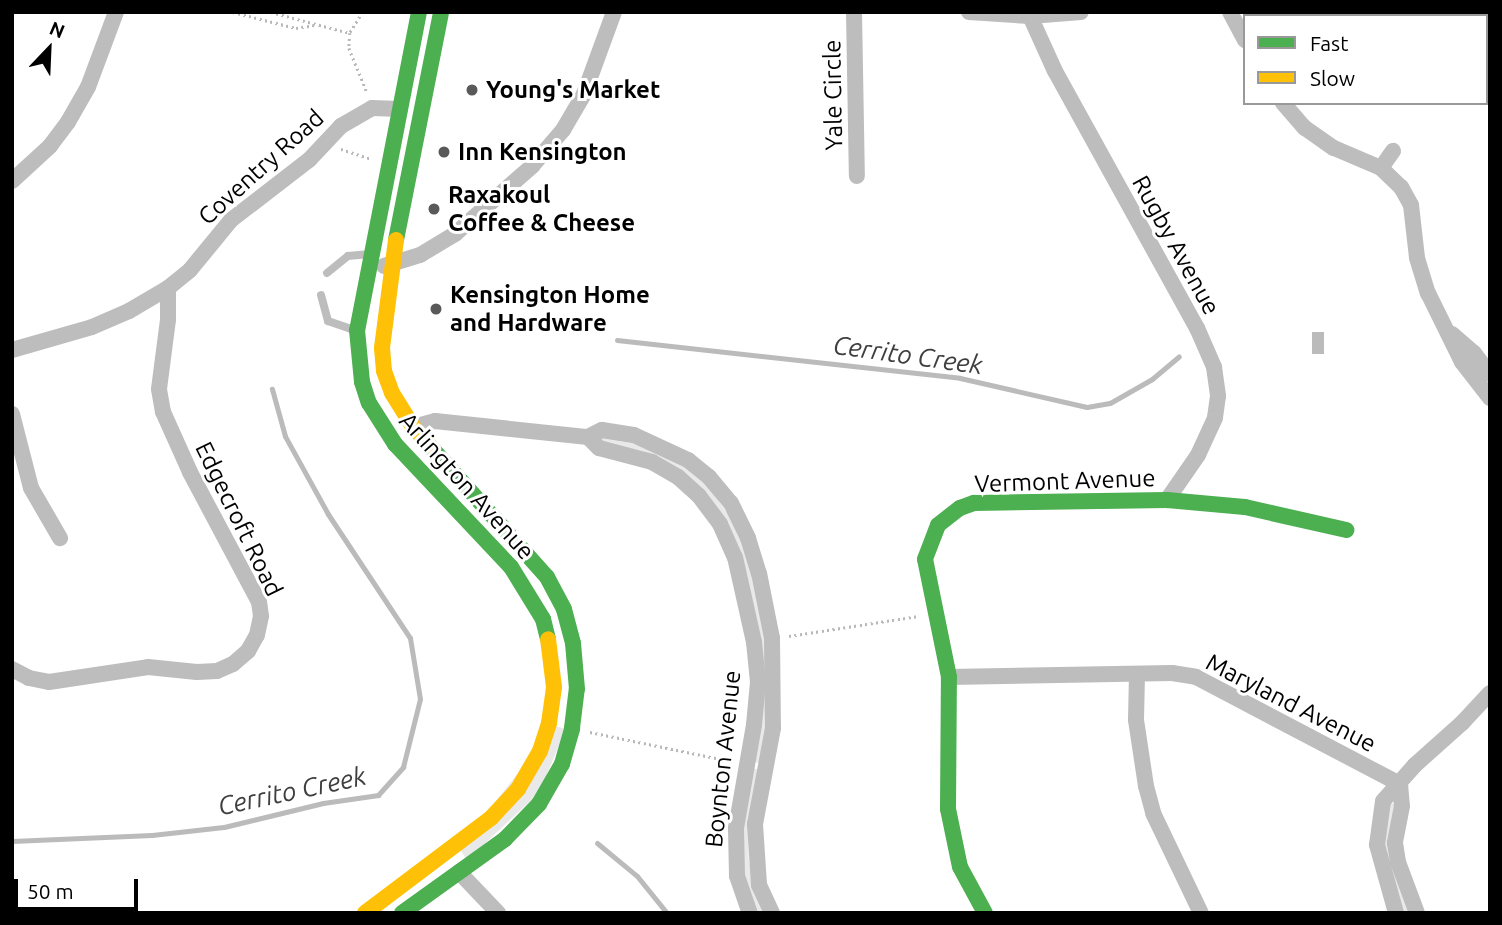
<!DOCTYPE html>
<style>
body{margin:0}
#map{position:relative;width:1502px;height:925px;overflow:hidden;background:#fff;font-family:Ubuntu,sans-serif}
div>[style]{position:absolute}
.green>*{inset:0;background:#e9e9e9}
.water>*{inset:0;background:#bbb;transform-origin:0 0}
.stream>*{height:5px;margin:-2.5px;padding:0 2.5px;transform-origin:2.5px;border-radius:2.5px;background:#bbb}
.path>*{height:2.5px;margin-top:-1.25px;transform-origin:0;background:repeating-linear-gradient(90deg,#b8b8b8 0 2px,transparent 0 5.5px)}
.lane>*{height:8px;margin:-4px;padding:0 4px;transform-origin:4px;border-radius:4px;background:#bdbdbd}
.street>*{height:16px;margin:-8px;padding:0 8px;transform-origin:8px;border-radius:8px;background:#bdbdbd}
.fast>*{height:16px;margin:-8px;padding:0 8px;transform-origin:8px;border-radius:8px;background:#4caf50}
.slow>*{height:16px;margin:-8px;padding:0 8px;transform-origin:8px;border-radius:8px;background:#ffc107}
.dots>*{width:19px;height:19px;translate:-50% -50%;box-sizing:border-box;border:4px solid #fff;border-radius:50%}
span{translate:-50% -50%;white-space:nowrap;text-align:center;line-height:1.15;-webkit-text-stroke:6px #fff;paint-order:stroke}
.poi-label{font-size:24px;color:#000;font-weight:700}
.left{translate:0 -50%;text-align:left}
.street-label{font-size:24px;color:#000}
.water-label{font-size:26px;color:#3f3f3f;font-style:italic}
.frame{position:absolute;inset:0;border:14px solid #000;pointer-events:none}
.legend{position:absolute;left:1243px;top:14px;width:245px;height:91px;box-sizing:border-box;background:#fff;border:2px solid #999;margin:0;padding:9px 12px;list-style:none;font-size:21px;color:#000}
.legend li{display:flex;align-items:center;gap:14px;height:35px}
.legend b{width:35px;border:2px solid #999}
.north{position:absolute;left:14px;top:14px;width:70px;height:70px;-webkit-text-stroke:5px #fff;paint-order:stroke;rotate:23deg;font-size:19px;font-weight:700;line-height:28px;text-align:center;color:#000}
.north::after{content:'';display:block;margin:auto;width:24px;height:32px;background:#000;clip-path:polygon(50% 0,100% 100%,50% 72%,0 100%)}
.scale{position:absolute;left:14px;top:879px;width:124px;height:32px;box-sizing:border-box;border:4px solid #000;border-top:0;padding-left:9px;font-size:21px;line-height:24px;white-space:nowrap;color:#000;-webkit-text-stroke:5px #fff;paint-order:stroke}
</style>
<div id="map">
<div class="green">
<div style="clip-path:polygon(600px 436px,628px 439px,680px 461px,708px 487px,732px 519px,747px 555px,764px 618px,768px 710px,761px 763px,753px 762px,758px 731px,736px 548px,665px 462px,642px 451px,603px 443px)"></div>
<div style="clip-path:polygon(555px 726px,566px 729px,539px 793px,467px 860px,459px 848px)"></div>
<div style="clip-path:polygon(752px 768px,760px 770px,748px 838px,749px 862px,764px 913px,756px 913px,742px 874px,741px 827px)"></div>
<div style="clip-path:polygon(1391px 803px,1394px 804px,1410px 913px,1403px 913px,1385px 863px,1385px 820px)"></div>
</div>
<div class="water">
<div style="left:1324px;top:332px;width:22px;height:12px;rotate:90deg"></div>
</div>
<div class="stream">
<div style="left:617px;top:340px;width:345px;rotate:6.3deg"></div>
<div style="left:960px;top:378px;width:130px;rotate:12.9deg"></div>
<div style="left:1087px;top:407px;width:23px;rotate:-10deg"></div>
<div style="left:1110px;top:403px;width:48px;rotate:-29.7deg"></div>
<div style="left:1152px;top:379px;width:35px;rotate:-40deg"></div>
<div style="left:12px;top:841px;width:140px;rotate:-2.5deg"></div>
<div style="left:152px;top:835px;width:72px;rotate:-6.3deg"></div>
<div style="left:224px;top:827px;width:102px;rotate:-13.6deg"></div>
<div style="left:323px;top:803px;width:56px;rotate:-8.3deg"></div>
<div style="left:378px;top:795px;width:38px;rotate:-48deg"></div>
<div style="left:403px;top:767px;width:70px;rotate:-76deg"></div>
<div style="left:420px;top:699px;width:62px;rotate:-99.3deg"></div>
<div style="left:410px;top:638px;width:149px;rotate:-123.5deg"></div>
<div style="left:328px;top:514px;width:89px;rotate:-118.9deg"></div>
<div style="left:285px;top:436px;width:49px;rotate:-105.5deg"></div>
<div style="left:597px;top:843px;width:52px;rotate:39.5deg"></div>
<div style="left:637px;top:876px;width:48px;rotate:51deg"></div>
</div>
<div class="path">
<div style="left:233px;top:12px;width:65px;rotate:14.3deg"></div>
<div style="left:296px;top:28px;width:18px;rotate:-9deg"></div>
<div style="left:271px;top:12px;width:82px;rotate:14.9deg"></div>
<div style="left:363px;top:12px;width:25px;rotate:122deg"></div>
<div style="left:350px;top:33px;width:15px;rotate:94deg"></div>
<div style="left:349px;top:48px;width:48px;rotate:67.8deg"></div>
<div style="left:341px;top:149px;width:32px;rotate:18deg"></div>
<div style="left:789px;top:636px;width:131px;rotate:-8.8deg"></div>
<div style="left:590px;top:732px;width:143px;rotate:11.7deg"></div>
</div>
<div class="lane">
<div style="left:327px;top:273px;width:27px;rotate:-39deg"></div>
<div style="left:348px;top:256px;width:22px;rotate:-5deg"></div>
<div style="left:321px;top:295px;width:27px;rotate:75deg"></div>
<div style="left:328px;top:321px;width:28px;rotate:19deg"></div>
</div>
<div class="street">
<div style="left:854px;top:12px;width:164px;rotate:89deg"></div>
<div style="left:969px;top:12px;width:61px;rotate:3.8deg"></div>
<div style="left:1030px;top:16px;width:51px;rotate:-4.5deg"></div>
<div style="left:1230px;top:12px;width:32px;rotate:62deg"></div>
<div style="left:1030px;top:16px;width:60px;rotate:65.6deg"></div>
<div style="left:1055px;top:71px;width:294px;rotate:61.1deg"></div>
<div style="left:1197px;top:328px;width:43px;rotate:66.4deg"></div>
<div style="left:1214px;top:367px;width:29px;rotate:82deg"></div>
<div style="left:1218px;top:396px;width:22px;rotate:98deg"></div>
<div style="left:1215px;top:418px;width:41px;rotate:114.7deg"></div>
<div style="left:1198px;top:455px;width:55px;rotate:124.6deg"></div>
<div style="left:1283px;top:103px;width:33px;rotate:49deg"></div>
<div style="left:1305px;top:128px;width:35px;rotate:35deg"></div>
<div style="left:1334px;top:148px;width:51px;rotate:23.1deg"></div>
<div style="left:1381px;top:168px;width:28px;rotate:44deg"></div>
<div style="left:1401px;top:187px;width:21px;rotate:61deg"></div>
<div style="left:1411px;top:205px;width:53px;rotate:83.5deg"></div>
<div style="left:1417px;top:258px;width:37px;rotate:73deg"></div>
<div style="left:1428px;top:293px;width:77px;rotate:63.8deg"></div>
<div style="left:1462px;top:362px;width:46px;rotate:52.1deg"></div>
<div style="left:1381px;top:168px;width:21px;rotate:-55deg"></div>
<div style="left:12px;top:181px;width:52px;rotate:-42.6deg"></div>
<div style="left:50px;top:146px;width:30px;rotate:-53deg"></div>
<div style="left:68px;top:122px;width:40px;rotate:-60.3deg"></div>
<div style="left:88px;top:87px;width:80px;rotate:-69.5deg"></div>
<div style="left:384px;top:266px;width:38px;rotate:-17deg"></div>
<div style="left:420px;top:255px;width:41px;rotate:-31deg"></div>
<div style="left:455px;top:234px;width:103px;rotate:-41.4deg"></div>
<div style="left:532px;top:166px;width:48px;rotate:-49.3deg"></div>
<div style="left:563px;top:130px;width:42px;rotate:-59.7deg"></div>
<div style="left:584px;top:94px;width:87px;rotate:-69.9deg"></div>
<div style="left:1452px;top:334px;width:29px;rotate:41deg"></div>
<div style="left:1474px;top:353px;width:26px;rotate:53deg"></div>
<div style="left:12px;top:350px;width:83px;rotate:-16deg"></div>
<div style="left:92px;top:327px;width:40px;rotate:-23.4deg"></div>
<div style="left:129px;top:311px;width:45px;rotate:-30.5deg"></div>
<div style="left:168px;top:288px;width:28px;rotate:-39deg"></div>
<div style="left:190px;top:270px;width:65px;rotate:-50.6deg"></div>
<div style="left:231px;top:220px;width:98px;rotate:-37.6deg"></div>
<div style="left:309px;top:160px;width:47px;rotate:-46.7deg"></div>
<div style="left:341px;top:126px;width:36px;rotate:-30deg"></div>
<div style="left:372px;top:108px;width:28px;rotate:2deg"></div>
<div style="left:12px;top:414px;width:76px;rotate:75.6deg"></div>
<div style="left:31px;top:488px;width:58px;rotate:59.9deg"></div>
<div style="left:413px;top:427px;width:23px;rotate:-15deg"></div>
<div style="left:435px;top:421px;width:154px;rotate:6deg"></div>
<div style="left:588px;top:437px;width:16px;rotate:-27deg"></div>
<div style="left:602px;top:430px;width:32px;rotate:9deg"></div>
<div style="left:634px;top:435px;width:60px;rotate:24.8deg"></div>
<div style="left:688px;top:460px;width:27px;rotate:39deg"></div>
<div style="left:709px;top:477px;width:34px;rotate:50deg"></div>
<div style="left:731px;top:503px;width:39px;rotate:64deg"></div>
<div style="left:748px;top:538px;width:37px;rotate:73deg"></div>
<div style="left:759px;top:573px;width:66px;rotate:78.7deg"></div>
<div style="left:772px;top:638px;width:90px;rotate:89.4deg"></div>
<div style="left:773px;top:728px;width:98px;rotate:100.6deg"></div>
<div style="left:755px;top:824px;width:61px;rotate:86.2deg"></div>
<div style="left:759px;top:885px;width:31px;rotate:65deg"></div>
<div style="left:588px;top:437px;width:16px;rotate:45deg"></div>
<div style="left:599px;top:448px;width:55px;rotate:14.8deg"></div>
<div style="left:652px;top:462px;width:30px;rotate:30deg"></div>
<div style="left:678px;top:477px;width:28px;rotate:42deg"></div>
<div style="left:699px;top:496px;width:35px;rotate:53deg"></div>
<div style="left:720px;top:524px;width:36px;rotate:66deg"></div>
<div style="left:735px;top:557px;width:87px;rotate:77.4deg"></div>
<div style="left:754px;top:642px;width:40px;rotate:84.3deg"></div>
<div style="left:758px;top:682px;width:43px;rotate:95.3deg"></div>
<div style="left:754px;top:725px;width:105px;rotate:99.9deg"></div>
<div style="left:736px;top:828px;width:48px;rotate:88.8deg"></div>
<div style="left:737px;top:876px;width:39px;rotate:71deg"></div>
<div style="left:12px;top:669px;width:19px;rotate:28deg"></div>
<div style="left:29px;top:678px;width:20px;rotate:11deg"></div>
<div style="left:49px;top:682px;width:100px;rotate:-8.6deg"></div>
<div style="left:148px;top:667px;width:49px;rotate:5.8deg"></div>
<div style="left:197px;top:672px;width:20px;rotate:-3deg"></div>
<div style="left:217px;top:671px;width:17px;rotate:-24deg"></div>
<div style="left:233px;top:664px;width:20px;rotate:-41deg"></div>
<div style="left:248px;top:651px;width:18px;rotate:-61deg"></div>
<div style="left:257px;top:635px;width:19px;rotate:-78deg"></div>
<div style="left:261px;top:616px;width:14px;rotate:-98deg"></div>
<div style="left:259px;top:602px;width:147px;rotate:-118deg"></div>
<div style="left:190px;top:472px;width:66px;rotate:-114.2deg"></div>
<div style="left:163px;top:412px;width:23px;rotate:-100deg"></div>
<div style="left:159px;top:389px;width:70px;rotate:-82.6deg"></div>
<div style="left:168px;top:320px;width:32px;rotate:-90deg"></div>
<div style="left:1137px;top:675px;width:45px;rotate:91.3deg"></div>
<div style="left:1136px;top:720px;width:67px;rotate:81.4deg"></div>
<div style="left:1146px;top:786px;width:28px;rotate:75deg"></div>
<div style="left:1153px;top:813px;width:111px;rotate:64.4deg"></div>
<div style="left:949px;top:677px;width:223px;rotate:-1deg"></div>
<div style="left:1172px;top:673px;width:24px;rotate:9deg"></div>
<div style="left:1196px;top:677px;width:230px;rotate:27.7deg"></div>
<div style="left:1400px;top:784px;width:22px;rotate:85deg"></div>
<div style="left:1402px;top:806px;width:38px;rotate:101deg"></div>
<div style="left:1395px;top:843px;width:19px;rotate:81deg"></div>
<div style="left:1398px;top:862px;width:54px;rotate:69.6deg"></div>
<div style="left:459px;top:872px;width:57px;rotate:46.4deg"></div>
<div style="left:1396px;top:913px;width:71px;rotate:-105.6deg"></div>
<div style="left:1377px;top:845px;width:44px;rotate:-82.2deg"></div>
<div style="left:1383px;top:801px;width:48px;rotate:-48.4deg"></div>
<div style="left:1415px;top:765px;width:63px;rotate:-41.8deg"></div>
<div style="left:1462px;top:723px;width:41px;rotate:-47deg"></div>
</div>
<div class="fast">
<div style="left:419px;top:12px;width:324px;rotate:101deg"></div>
<div style="left:357px;top:330px;width:52px;rotate:84.5deg"></div>
<div style="left:362px;top:382px;width:22px;rotate:72deg"></div>
<div style="left:369px;top:403px;width:49px;rotate:57.6deg"></div>
<div style="left:395px;top:444px;width:169px;rotate:46.7deg"></div>
<div style="left:511px;top:567px;width:61px;rotate:58.4deg"></div>
<div style="left:543px;top:619px;width:21px;rotate:76deg"></div>
<div style="left:396px;top:240px;width:232px;rotate:-78.8deg"></div>
<div style="left:402px;top:913px;width:127px;rotate:-35.7deg"></div>
<div style="left:505px;top:839px;width:49px;rotate:-45.8deg"></div>
<div style="left:539px;top:804px;width:46px;rotate:-60.1deg"></div>
<div style="left:562px;top:764px;width:37px;rotate:-74deg"></div>
<div style="left:572px;top:728px;width:39px;rotate:-83deg"></div>
<div style="left:577px;top:689px;width:46px;rotate:-95deg"></div>
<div style="left:573px;top:643px;width:35px;rotate:-105deg"></div>
<div style="left:564px;top:609px;width:36px;rotate:-118deg"></div>
<div style="left:547px;top:577px;width:177px;rotate:-131.8deg"></div>
<div style="left:985px;top:913px;width:52px;rotate:-118.5deg"></div>
<div style="left:960px;top:867px;width:59px;rotate:-101.7deg"></div>
<div style="left:948px;top:809px;width:132px;rotate:-89.6deg"></div>
<div style="left:949px;top:677px;width:120px;rotate:-101.5deg"></div>
<div style="left:925px;top:559px;width:36px;rotate:-69deg"></div>
<div style="left:938px;top:525px;width:28px;rotate:-38deg"></div>
<div style="left:960px;top:508px;width:15px;rotate:-20deg"></div>
<div style="left:974px;top:503px;width:193px;rotate:-0.9deg"></div>
<div style="left:1167px;top:500px;width:78px;rotate:5.1deg"></div>
<div style="left:1245px;top:507px;width:104px;rotate:12.8deg"></div>
</div>
<div class="slow">
<div style="left:396px;top:240px;width:109px;rotate:97.4deg"></div>
<div style="left:382px;top:348px;width:23px;rotate:85deg"></div>
<div style="left:384px;top:371px;width:23px;rotate:70deg"></div>
<div style="left:392px;top:393px;width:40px;rotate:58deg"></div>
<div style="left:413px;top:427px;width:24px;rotate:48deg"></div>
<div style="left:365px;top:913px;width:158px;rotate:-37deg"></div>
<div style="left:491px;top:818px;width:40px;rotate:-47deg"></div>
<div style="left:518px;top:789px;width:44px;rotate:-59.9deg"></div>
<div style="left:540px;top:751px;width:29px;rotate:-72deg"></div>
<div style="left:549px;top:723px;width:36px;rotate:-82deg"></div>
<div style="left:554px;top:687px;width:48px;rotate:-97.1deg"></div>
</div>
<div class="dots">
<div style="left:472px;top:90px;background:#595959"></div>
<div style="left:444px;top:152px;background:#595959"></div>
<div style="left:434px;top:209px;background:#595959"></div>
<div style="left:436px;top:309px;background:#595959"></div>
</div>
<div class="poi-label">
<span class="left" style="left:486px;top:90px">Young's Market</span>
<span class="left" style="left:458px;top:152px">Inn Kensington</span>
<span class="left" style="left:448px;top:209px">Raxakoul<br>Coffee &amp; Cheese</span>
<span class="left" style="left:450px;top:309px">Kensington Home<br>and Hardware</span>
</div>
<div class="street-label">
<span style="left:833px;top:95px;rotate:-91deg">Yale Circle</span>
<span style="left:261px;top:167px;rotate:-42deg">Coventry Road</span>
<span style="left:1176px;top:245px;rotate:61deg">Rugby Avenue</span>
<span style="left:1065px;top:481px;rotate:-2deg">Vermont Avenue</span>
<span style="left:467px;top:486px;rotate:48deg">Arlington Avenue</span>
<span style="left:239px;top:519px;rotate:64deg">Edgecroft Road</span>
<span style="left:1291px;top:703px;rotate:27deg">Maryland Avenue</span>
<span style="left:723px;top:759px;rotate:-84deg">Boynton Avenue</span>
</div>
<div class="water-label">
<span style="left:908px;top:355px;rotate:8deg">Cerrito Creek</span>
<span style="left:292px;top:791px;rotate:-12deg">Cerrito Creek</span>
</div>
<div class="frame"></div>
<ul class="legend">
<li><b style="height:9px;background:#4caf50"></b>Fast</li>
<li><b style="height:9px;background:#ffc107"></b>Slow</li>
</ul>
<div class="north">N</div>
<div class="scale">50 m</div>
</div>
